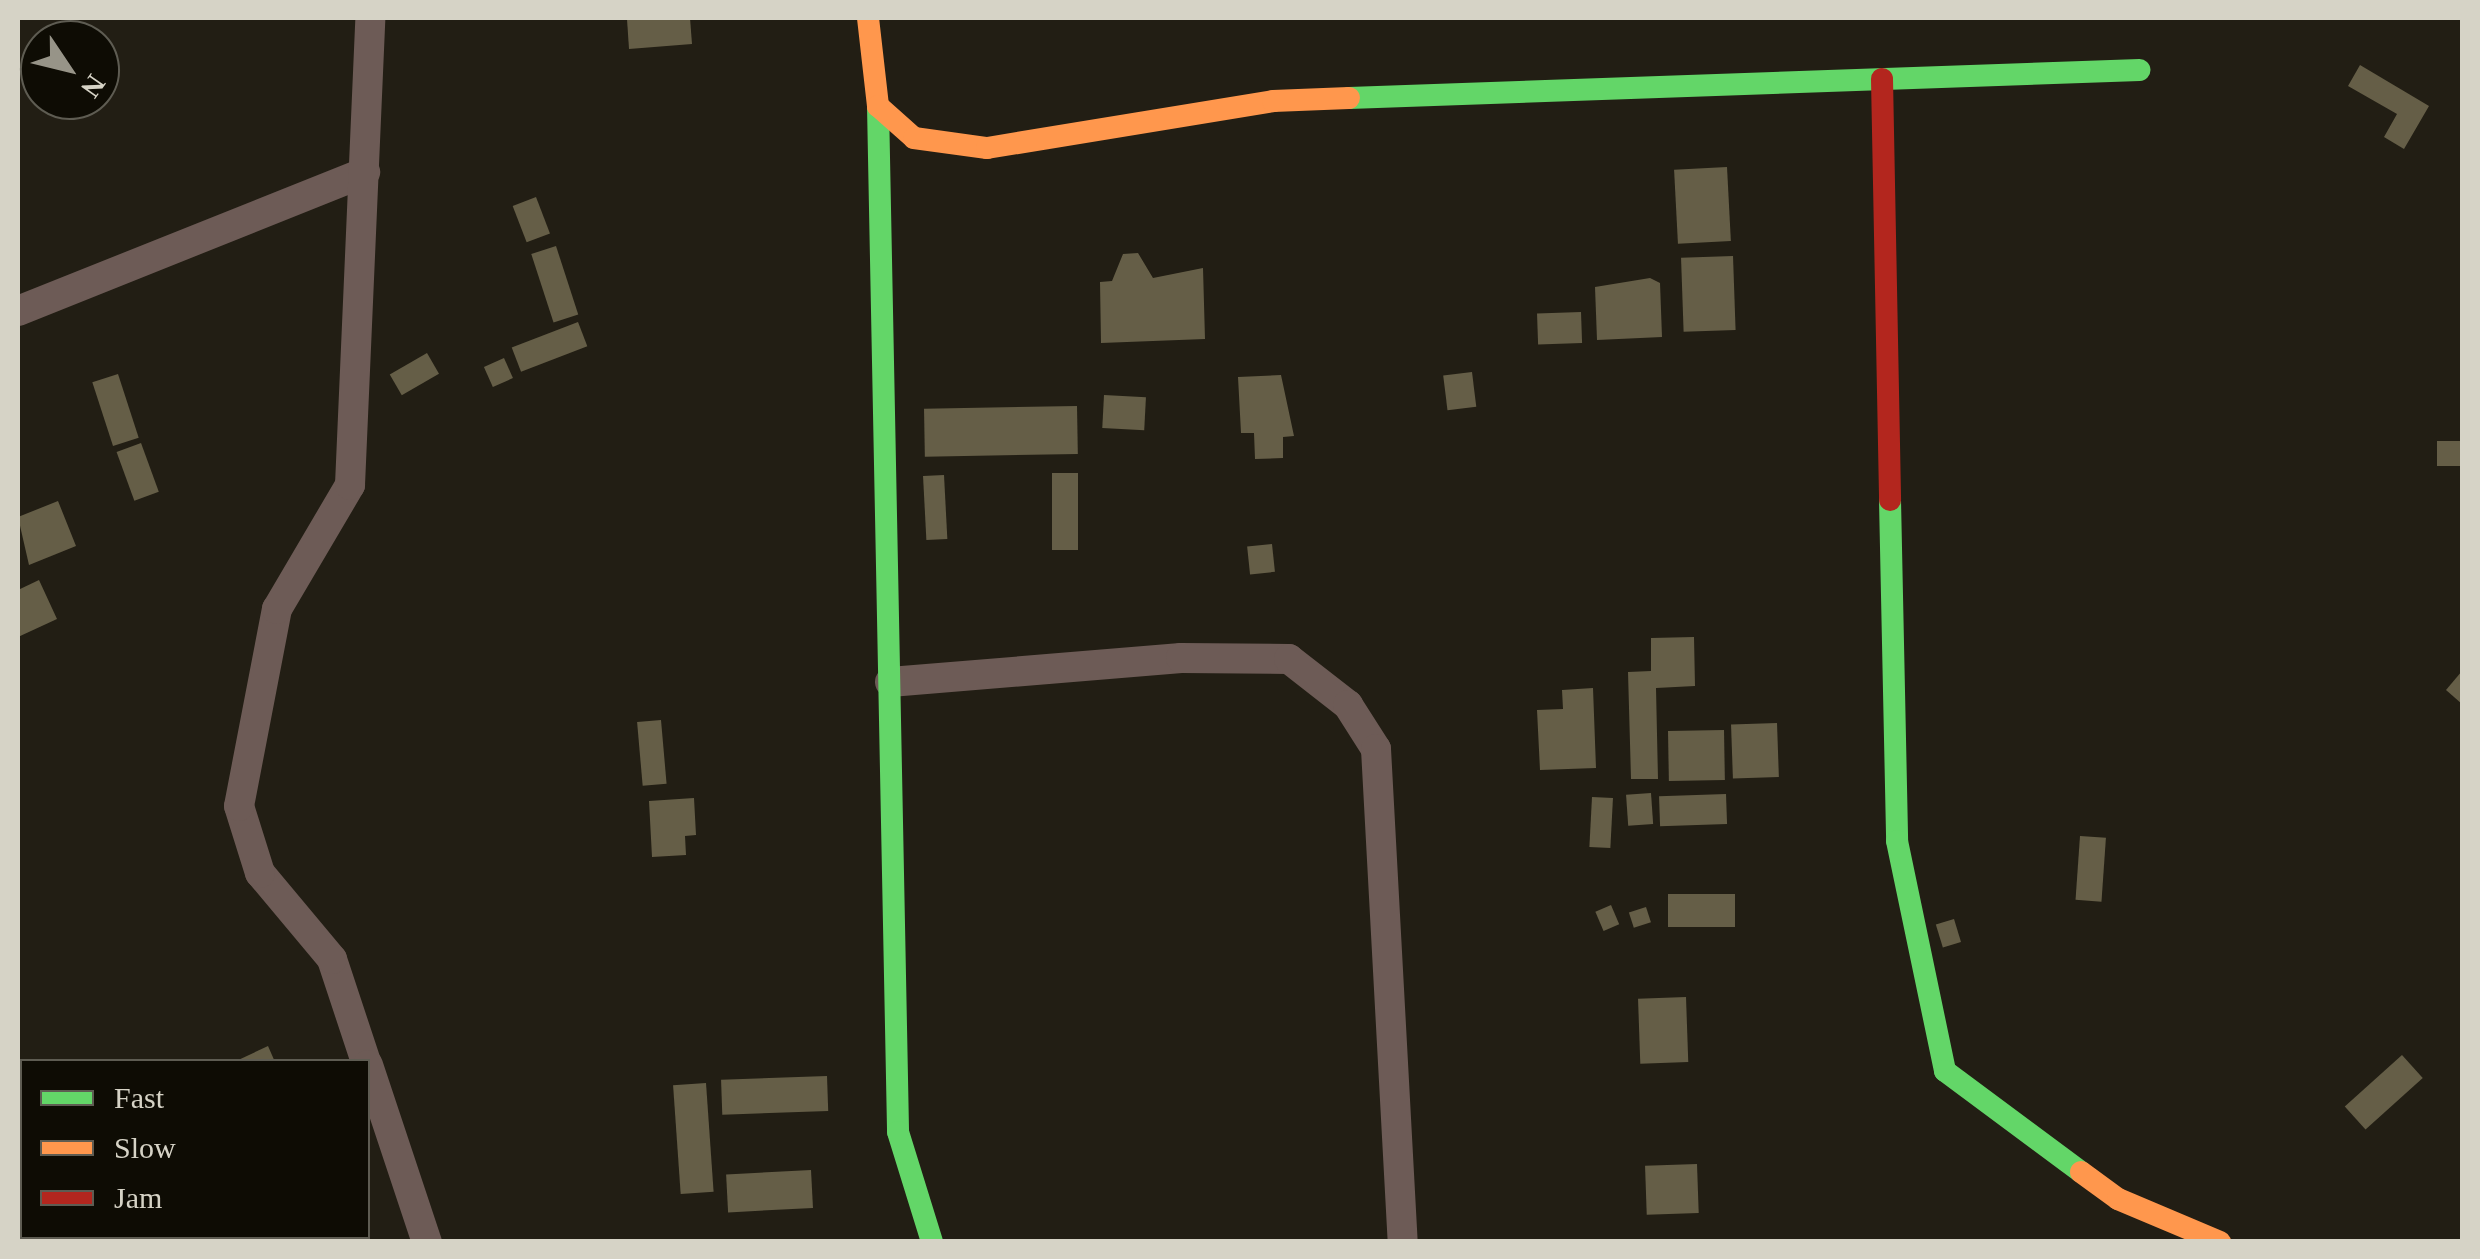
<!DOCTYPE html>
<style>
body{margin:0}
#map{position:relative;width:2480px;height:1259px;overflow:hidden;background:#221e14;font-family:"Times New Roman",serif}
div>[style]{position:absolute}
.building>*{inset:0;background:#655e47;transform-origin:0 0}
.street>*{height:30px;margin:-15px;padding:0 15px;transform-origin:15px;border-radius:15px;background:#6d5b56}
.fast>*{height:22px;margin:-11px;padding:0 11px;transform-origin:11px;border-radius:11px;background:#63d668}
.slow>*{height:22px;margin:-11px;padding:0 11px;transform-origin:11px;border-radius:11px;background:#ff974d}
.jam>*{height:22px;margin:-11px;padding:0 11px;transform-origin:11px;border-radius:11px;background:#b3261e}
span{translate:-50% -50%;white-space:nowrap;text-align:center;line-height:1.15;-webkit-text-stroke:10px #0e0c04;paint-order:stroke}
.frame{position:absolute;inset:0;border:20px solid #d6d3c6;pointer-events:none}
.legend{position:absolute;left:20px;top:1059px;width:350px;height:180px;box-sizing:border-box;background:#0e0c04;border:2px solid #5e5c52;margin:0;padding:12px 18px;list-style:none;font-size:30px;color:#d6d3c6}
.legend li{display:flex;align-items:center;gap:20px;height:50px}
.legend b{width:50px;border:2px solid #5e5c52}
.north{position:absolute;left:20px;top:20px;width:100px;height:100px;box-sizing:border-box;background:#0e0c04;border:2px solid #5e5c52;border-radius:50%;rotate:125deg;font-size:28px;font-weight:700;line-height:40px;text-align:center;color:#d6d3c6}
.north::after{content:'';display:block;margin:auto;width:35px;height:45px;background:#979488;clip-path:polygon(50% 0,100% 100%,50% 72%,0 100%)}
</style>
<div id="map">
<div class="building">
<div style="clip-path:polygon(641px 18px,690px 18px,692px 44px,629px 49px,627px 19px)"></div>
<div style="clip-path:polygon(2360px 65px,2429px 106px,2404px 149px,2384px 137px,2397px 114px,2348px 86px)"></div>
<div style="left:1727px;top:167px;width:74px;height:53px;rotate:87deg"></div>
<div style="left:536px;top:197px;width:39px;height:25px;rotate:69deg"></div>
<div style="left:556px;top:246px;width:72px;height:26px;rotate:72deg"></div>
<div style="clip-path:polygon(1138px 253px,1153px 278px,1203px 268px,1205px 339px,1101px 343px,1100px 282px,1112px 281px,1123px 254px)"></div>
<div style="left:1733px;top:256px;width:74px;height:52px;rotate:88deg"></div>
<div style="clip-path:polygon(1650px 278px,1660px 283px,1662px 337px,1597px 340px,1595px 287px)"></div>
<div style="left:1581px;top:312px;width:31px;height:44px;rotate:88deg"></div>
<div style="left:578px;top:322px;width:26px;height:71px;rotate:69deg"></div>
<div style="left:427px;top:353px;width:24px;height:43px;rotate:60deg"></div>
<div style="left:504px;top:358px;width:22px;height:22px;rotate:66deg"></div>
<div style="left:1472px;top:372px;width:35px;height:29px;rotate:83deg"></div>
<div style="left:118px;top:374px;width:67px;height:27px;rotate:72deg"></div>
<div style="clip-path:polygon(1281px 375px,1294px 436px,1283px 437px,1283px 458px,1255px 459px,1254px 433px,1241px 433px,1238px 377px)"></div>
<div style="left:1104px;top:395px;width:42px;height:33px;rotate:3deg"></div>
<div style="left:1077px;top:406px;width:48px;height:153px;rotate:89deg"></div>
<div style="left:2462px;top:441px;width:25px;height:25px;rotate:90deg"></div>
<div style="left:141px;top:443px;width:52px;height:26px;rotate:70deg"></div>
<div style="left:1052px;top:473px;width:26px;height:77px"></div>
<div style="left:944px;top:475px;width:64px;height:21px;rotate:87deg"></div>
<div style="clip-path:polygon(58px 501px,76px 546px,29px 565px,18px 517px)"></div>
<div style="left:1272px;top:544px;width:28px;height:25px;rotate:84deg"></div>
<div style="clip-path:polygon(39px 580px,57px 619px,18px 637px,18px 590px)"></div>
<div style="clip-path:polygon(1694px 637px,1695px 686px,1656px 688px,1658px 779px,1631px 779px,1628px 672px,1651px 671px,1651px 638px)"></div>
<div style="clip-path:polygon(2462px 671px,2462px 704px,2446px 690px)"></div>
<div style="clip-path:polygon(1593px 688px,1596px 768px,1540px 770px,1537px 710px,1563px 709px,1562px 690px)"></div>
<div style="left:661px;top:720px;width:64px;height:24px;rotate:85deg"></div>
<div style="left:1777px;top:723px;width:54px;height:46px;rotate:88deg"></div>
<div style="left:1724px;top:730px;width:50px;height:56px;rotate:89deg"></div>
<div style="left:1651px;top:793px;width:31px;height:25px;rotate:86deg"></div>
<div style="left:1726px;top:794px;width:30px;height:67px;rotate:88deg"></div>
<div style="left:1592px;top:797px;width:21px;height:50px;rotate:3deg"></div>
<div style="clip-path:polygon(694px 798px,696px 835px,685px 836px,686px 855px,652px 857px,649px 801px)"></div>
<div style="left:2080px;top:836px;width:26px;height:64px;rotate:4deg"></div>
<div style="left:1668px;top:894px;width:67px;height:33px"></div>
<div style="left:1611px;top:905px;width:21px;height:17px;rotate:67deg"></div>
<div style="left:1646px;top:907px;width:16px;height:18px;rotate:72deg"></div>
<div style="left:1954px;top:919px;width:24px;height:19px;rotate:73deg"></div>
<div style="left:1686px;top:997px;width:65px;height:48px;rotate:88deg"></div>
<div style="clip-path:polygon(268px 1046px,275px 1062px,234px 1062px)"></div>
<div style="left:2402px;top:1055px;width:31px;height:77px;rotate:48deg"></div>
<div style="left:827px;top:1076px;width:35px;height:106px;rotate:88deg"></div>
<div style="left:706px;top:1083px;width:109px;height:33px;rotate:86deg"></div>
<div style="clip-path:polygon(18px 1128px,22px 1137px,22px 1180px,18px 1171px)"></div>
<div style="left:1697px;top:1164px;width:49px;height:52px;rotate:88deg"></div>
<div style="left:811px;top:1170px;width:38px;height:85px;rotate:87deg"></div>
<div style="clip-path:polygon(142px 1236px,165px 1236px,168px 1242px,145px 1242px)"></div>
<div style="clip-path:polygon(178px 1236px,217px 1236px,208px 1242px)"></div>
</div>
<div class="street">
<div style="left:18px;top:311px;width:374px;rotate:-21.8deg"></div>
<div style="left:890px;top:682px;width:292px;rotate:-4.7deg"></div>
<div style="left:1181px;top:658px;width:108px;rotate:0.5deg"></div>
<div style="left:1289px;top:659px;width:75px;rotate:37.9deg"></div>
<div style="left:1348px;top:705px;width:52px;rotate:57.5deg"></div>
<div style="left:1376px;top:749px;width:494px;rotate:86.9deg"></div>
<div style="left:366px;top:1062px;width:108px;rotate:-108.3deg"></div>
<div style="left:332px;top:959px;width:112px;rotate:-129.9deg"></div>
<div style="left:260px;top:873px;width:70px;rotate:-107.4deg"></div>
<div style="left:239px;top:806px;width:201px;rotate:-79.1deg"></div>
<div style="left:277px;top:609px;width:144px;rotate:-59.5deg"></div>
<div style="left:350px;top:485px;width:467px;rotate:-87.5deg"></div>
<div style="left:368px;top:1065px;width:187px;rotate:71.6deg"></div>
</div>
<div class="fast">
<div style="left:1349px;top:98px;width:791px;rotate:-2.03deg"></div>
<div style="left:878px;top:106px;width:1026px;rotate:88.88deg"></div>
<div style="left:898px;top:1132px;width:115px;rotate:72.8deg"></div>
<div style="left:1890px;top:500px;width:341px;rotate:88.8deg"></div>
<div style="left:1897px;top:841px;width:235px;rotate:78.2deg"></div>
<div style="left:1945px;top:1071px;width:169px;rotate:36.6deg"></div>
</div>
<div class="slow">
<div style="left:868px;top:18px;width:89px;rotate:83.5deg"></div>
<div style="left:878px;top:106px;width:48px;rotate:41.6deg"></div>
<div style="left:914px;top:138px;width:74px;rotate:7.8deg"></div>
<div style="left:987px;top:148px;width:290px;rotate:-9.3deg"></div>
<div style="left:1273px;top:101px;width:76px;rotate:-2.3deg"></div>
<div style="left:2081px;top:1172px;width:46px;rotate:36.1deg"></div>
<div style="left:2118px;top:1199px;width:111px;rotate:22.9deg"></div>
</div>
<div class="jam">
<div style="left:1882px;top:79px;width:421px;rotate:88.9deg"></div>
</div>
<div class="frame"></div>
<ul class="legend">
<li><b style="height:12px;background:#63d668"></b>Fast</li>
<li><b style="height:12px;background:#ff974d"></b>Slow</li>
<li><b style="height:12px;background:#b3261e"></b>Jam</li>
</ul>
<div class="north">N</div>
</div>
